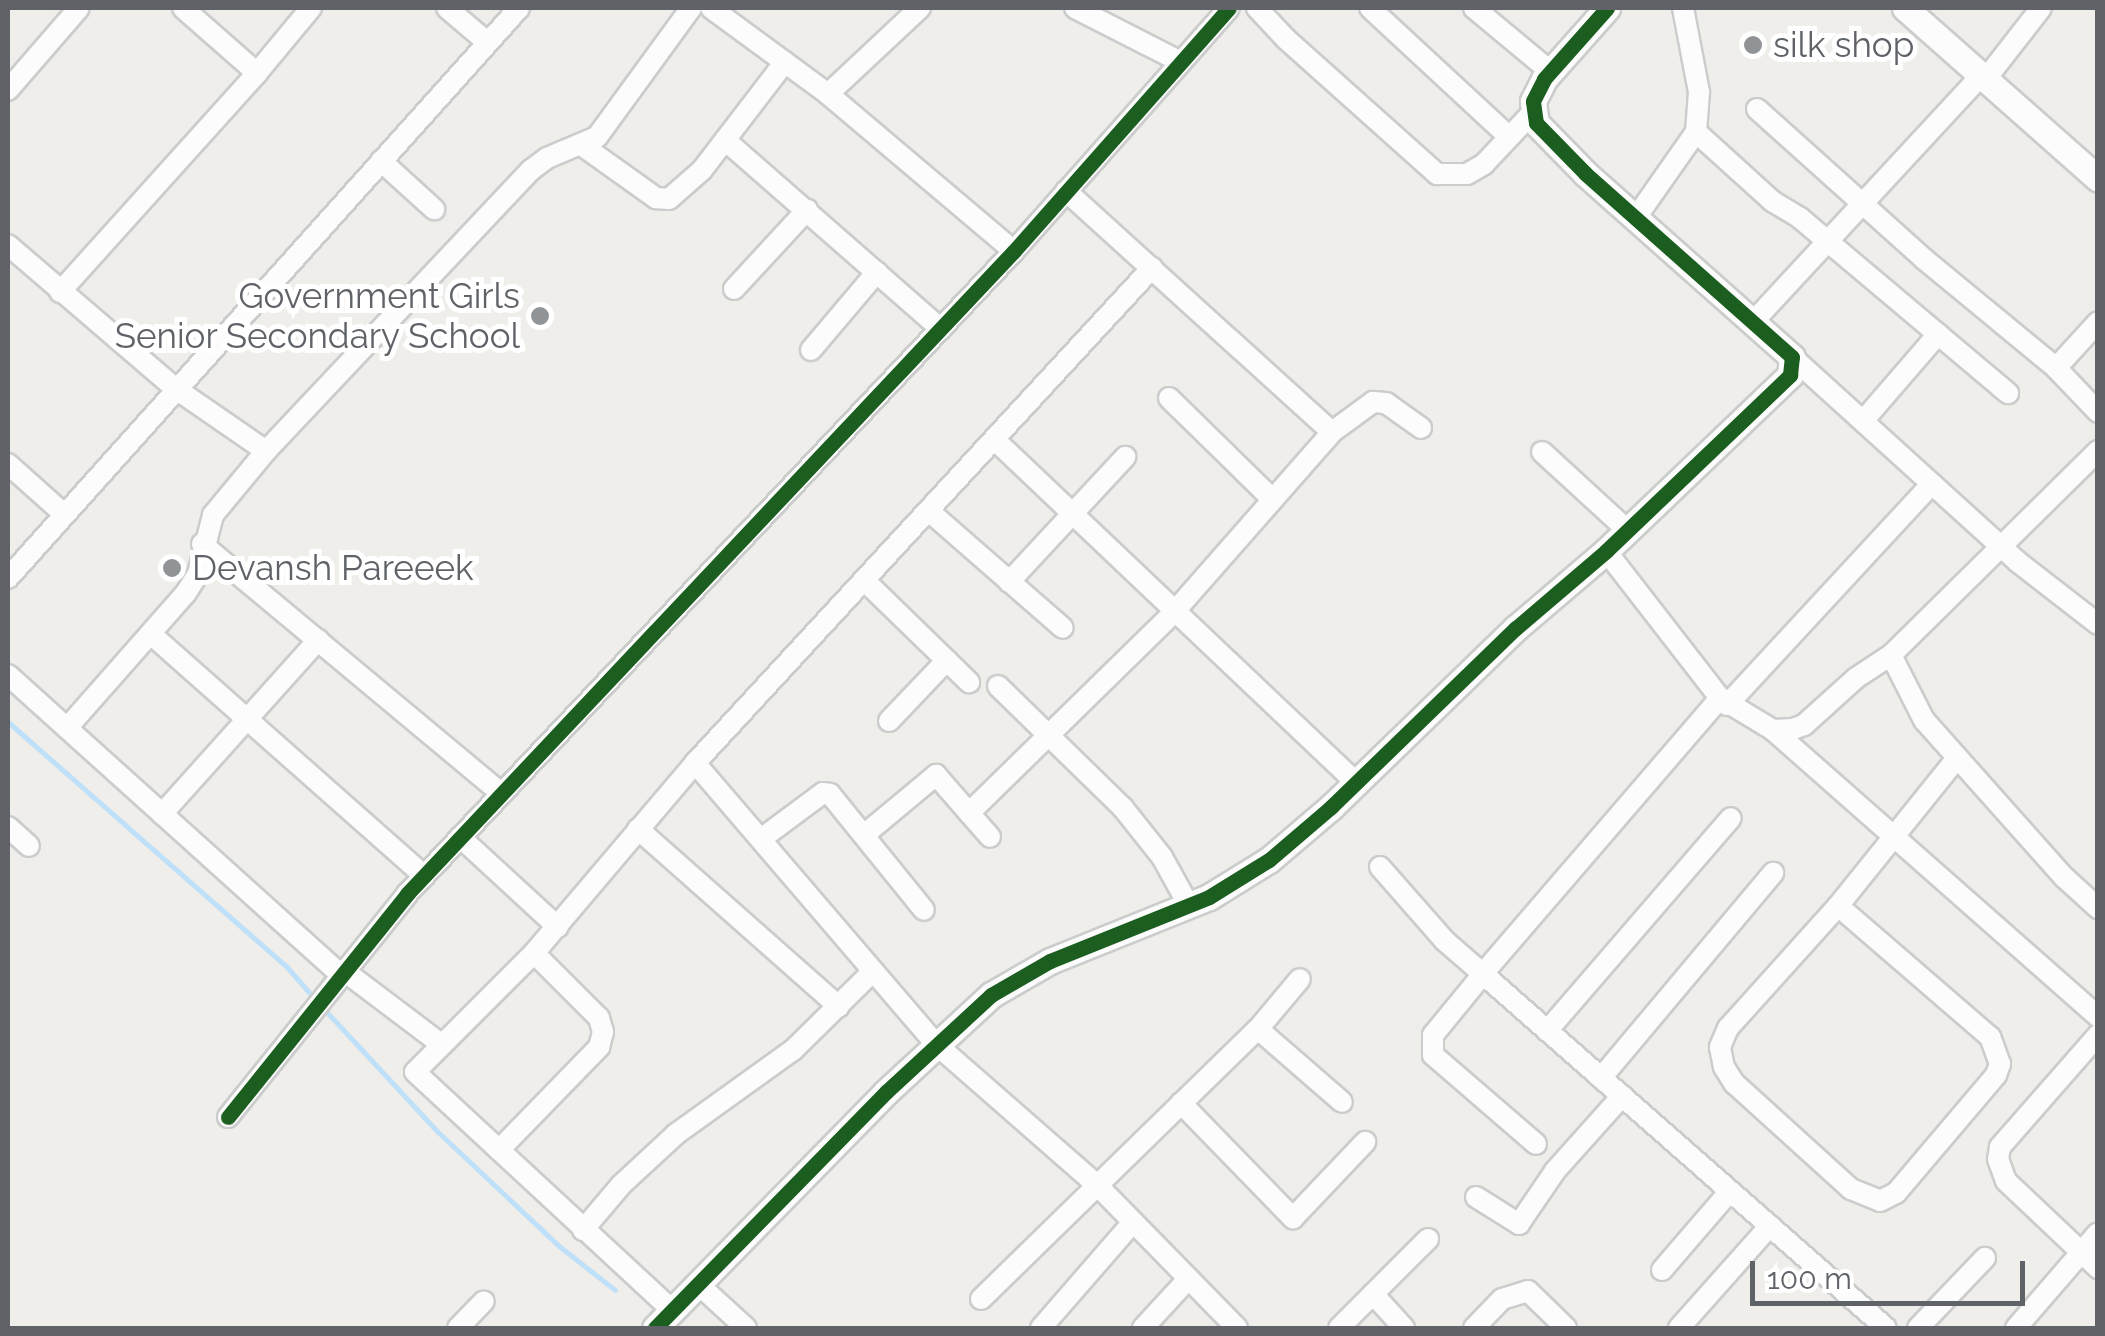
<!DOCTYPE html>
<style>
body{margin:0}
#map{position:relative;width:2105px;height:1336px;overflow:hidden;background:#efeeea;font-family:Raleway,sans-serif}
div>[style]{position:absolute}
.stream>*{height:5px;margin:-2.5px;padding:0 2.5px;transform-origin:2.5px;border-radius:2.5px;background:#bfe0f9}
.roads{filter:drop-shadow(2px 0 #cbcccc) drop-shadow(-2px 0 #cbcccc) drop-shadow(0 2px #cbcccc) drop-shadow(0 -2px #cbcccc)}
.minor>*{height:20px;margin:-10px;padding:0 10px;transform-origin:10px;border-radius:10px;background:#fdfcfc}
.tertiary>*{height:25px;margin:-12.5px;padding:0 12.5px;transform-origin:12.5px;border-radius:12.5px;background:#fdfcfc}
.cycleway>*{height:15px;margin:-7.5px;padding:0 7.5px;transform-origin:7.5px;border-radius:7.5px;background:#1b5e20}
.dots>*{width:28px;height:28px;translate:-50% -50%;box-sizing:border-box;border:5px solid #fff;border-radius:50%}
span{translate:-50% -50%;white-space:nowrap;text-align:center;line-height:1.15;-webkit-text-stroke:10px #fff;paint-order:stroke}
.poi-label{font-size:35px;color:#5f6368}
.left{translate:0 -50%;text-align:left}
.right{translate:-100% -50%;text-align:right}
.frame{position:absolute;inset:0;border:10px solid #5f6368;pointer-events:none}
.scale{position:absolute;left:1750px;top:1261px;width:275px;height:45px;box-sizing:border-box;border:5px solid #5f6368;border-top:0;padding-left:12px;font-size:30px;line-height:35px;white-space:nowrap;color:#5f6368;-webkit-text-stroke:8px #fff;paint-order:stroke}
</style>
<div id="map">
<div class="stream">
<div style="left:8px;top:722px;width:370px;rotate:41.3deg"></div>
<div style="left:286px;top:966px;width:44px;rotate:48.7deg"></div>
<div style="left:323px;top:1008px;width:169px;rotate:47.2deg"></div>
<div style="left:438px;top:1132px;width:166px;rotate:43.3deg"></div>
<div style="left:559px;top:1246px;width:71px;rotate:38.2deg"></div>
</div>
<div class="roads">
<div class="minor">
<div style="left:183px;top:8px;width:98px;rotate:41.3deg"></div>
<div style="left:447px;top:8px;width:52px;rotate:40.4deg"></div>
<div style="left:711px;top:8px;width:145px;rotate:36.3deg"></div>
<div style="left:828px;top:94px;width:243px;rotate:40.2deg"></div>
<div style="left:1075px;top:8px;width:117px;rotate:27deg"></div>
<div style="left:1257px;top:8px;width:42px;rotate:46.9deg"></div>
<div style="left:1286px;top:39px;width:203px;rotate:41.8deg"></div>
<div style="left:1437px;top:174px;width:30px"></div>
<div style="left:1467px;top:174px;width:20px;rotate:-30deg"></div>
<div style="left:1484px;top:164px;width:74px;rotate:-46.6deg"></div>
<div style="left:1370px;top:8px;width:187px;rotate:42.8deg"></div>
<div style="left:1474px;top:8px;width:99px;rotate:39.7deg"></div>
<div style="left:1985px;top:80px;width:91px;rotate:-52.1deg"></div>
<div style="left:8px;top:90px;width:108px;rotate:-49.1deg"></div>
<div style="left:828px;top:94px;width:126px;rotate:-43.1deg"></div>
<div style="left:1757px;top:109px;width:224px;rotate:41.9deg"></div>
<div style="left:1924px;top:259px;width:171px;rotate:39.5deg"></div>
<div style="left:2056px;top:368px;width:61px;rotate:46.3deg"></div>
<div style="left:1696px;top:132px;width:103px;rotate:42.2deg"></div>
<div style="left:1772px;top:201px;width:33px;rotate:31deg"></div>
<div style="left:1800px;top:218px;width:272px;rotate:40.1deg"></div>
<div style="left:725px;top:140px;width:287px;rotate:41.2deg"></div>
<div style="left:583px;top:146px;width:90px;rotate:35.5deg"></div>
<div style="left:656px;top:198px;width:13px;rotate:4deg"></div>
<div style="left:669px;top:199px;width:44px;rotate:-41.3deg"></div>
<div style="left:702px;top:170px;width:136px;rotate:-52.5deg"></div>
<div style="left:381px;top:161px;width:72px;rotate:42.2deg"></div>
<div style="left:1066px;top:191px;width:359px;rotate:42.2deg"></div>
<div style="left:1635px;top:219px;width:106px;rotate:-55deg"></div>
<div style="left:1696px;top:132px;width:40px;rotate:-85.7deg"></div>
<div style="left:1699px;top:92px;width:86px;rotate:-100.8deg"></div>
<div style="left:8px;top:245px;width:221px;rotate:40.6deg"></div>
<div style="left:176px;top:389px;width:109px;rotate:34.6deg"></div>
<div style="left:266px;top:451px;width:386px;rotate:-46.7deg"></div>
<div style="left:531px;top:170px;width:20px;rotate:-37deg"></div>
<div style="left:547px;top:158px;width:54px;rotate:-22.8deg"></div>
<div style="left:597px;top:137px;width:160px;rotate:-53.9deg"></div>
<div style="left:734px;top:289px;width:108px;rotate:-47.3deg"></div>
<div style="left:60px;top:292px;width:295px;rotate:-48deg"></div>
<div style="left:257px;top:73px;width:85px;rotate:-50.3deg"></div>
<div style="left:1752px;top:323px;width:337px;rotate:-47.2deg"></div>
<div style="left:811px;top:350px;width:102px;rotate:-49.8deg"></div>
<div style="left:1792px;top:357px;width:305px;rotate:42.2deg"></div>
<div style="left:2018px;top:562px;width:101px;rotate:37.8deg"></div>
<div style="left:2056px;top:368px;width:62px;rotate:-47.6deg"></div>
<div style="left:1169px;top:398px;width:144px;rotate:44.4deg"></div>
<div style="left:1863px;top:421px;width:115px;rotate:-49.2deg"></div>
<div style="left:995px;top:440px;width:498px;rotate:43.5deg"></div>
<div style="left:1542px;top:452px;width:115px;rotate:42.5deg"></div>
<div style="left:8px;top:464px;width:75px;rotate:41.8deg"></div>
<div style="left:930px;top:512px;width:176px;rotate:41.1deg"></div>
<div style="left:202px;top:544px;width:389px;rotate:39.8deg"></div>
<div style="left:1606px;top:551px;width:186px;rotate:52.2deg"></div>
<div style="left:1720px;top:698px;width:62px;rotate:31.1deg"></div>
<div style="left:1773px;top:730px;width:20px;rotate:-3deg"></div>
<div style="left:1793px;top:729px;width:12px;rotate:-20deg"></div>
<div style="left:1804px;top:725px;width:70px;rotate:-42.1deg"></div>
<div style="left:1856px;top:678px;width:42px;rotate:-33.3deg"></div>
<div style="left:1891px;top:655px;width:291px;rotate:-44.6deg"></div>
<div style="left:8px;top:578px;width:766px;rotate:-48.12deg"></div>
<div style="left:866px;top:582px;width:144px;rotate:44.2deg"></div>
<div style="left:1009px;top:582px;width:171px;rotate:-47.1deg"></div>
<div style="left:152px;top:635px;width:363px;rotate:41.5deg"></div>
<div style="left:1891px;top:655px;width:73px;rotate:63.1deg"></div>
<div style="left:1924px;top:720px;width:212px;rotate:48.3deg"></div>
<div style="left:2065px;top:878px;width:45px;rotate:42.3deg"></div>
<div style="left:8px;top:675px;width:447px;rotate:42deg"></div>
<div style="left:998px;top:686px;width:175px;rotate:44.3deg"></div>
<div style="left:1123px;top:808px;width:63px;rotate:51.5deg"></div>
<div style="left:1162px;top:857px;width:56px;rotate:61.1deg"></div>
<div style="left:1720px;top:698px;width:364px;rotate:130.7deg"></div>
<div style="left:1483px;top:974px;width:536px;rotate:41.3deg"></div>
<div style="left:1727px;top:705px;width:301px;rotate:-47.2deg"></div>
<div style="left:889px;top:721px;width:84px;rotate:-46.4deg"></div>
<div style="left:67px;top:728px;width:180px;rotate:-48.6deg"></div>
<div style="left:186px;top:593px;width:22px;rotate:-58deg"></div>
<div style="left:198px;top:574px;width:61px;rotate:-75.7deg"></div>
<div style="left:213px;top:515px;width:83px;rotate:-50.4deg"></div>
<div style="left:1773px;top:730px;width:434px;rotate:41.4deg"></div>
<div style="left:695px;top:763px;width:372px;rotate:49.4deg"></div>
<div style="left:937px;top:1045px;width:213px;rotate:41.2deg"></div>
<div style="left:1097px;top:1185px;width:200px;rotate:45.6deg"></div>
<div style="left:969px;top:813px;width:289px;rotate:-44.4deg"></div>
<div style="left:1175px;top:611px;width:238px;rotate:-48.7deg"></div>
<div style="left:1332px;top:432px;width:51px;rotate:-36.2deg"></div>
<div style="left:1373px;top:402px;width:13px;rotate:4deg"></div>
<div style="left:1386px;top:403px;width:43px;rotate:35.5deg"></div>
<div style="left:162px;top:814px;width:234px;rotate:-48.1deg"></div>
<div style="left:8px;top:827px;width:28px;rotate:42deg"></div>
<div style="left:638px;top:829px;width:268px;rotate:41.5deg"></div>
<div style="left:864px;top:835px;width:94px;rotate:-39.8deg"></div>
<div style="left:936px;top:775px;width:82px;rotate:48.9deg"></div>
<div style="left:460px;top:837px;width:133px;rotate:42.6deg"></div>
<div style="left:761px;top:839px;width:77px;rotate:-36.6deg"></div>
<div style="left:823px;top:793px;width:7px;rotate:8deg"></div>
<div style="left:830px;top:794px;width:149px;rotate:51deg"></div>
<div style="left:1380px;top:867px;width:98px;rotate:48.7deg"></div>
<div style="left:1445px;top:941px;width:50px;rotate:41deg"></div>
<div style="left:1483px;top:974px;width:79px;rotate:129.3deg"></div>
<div style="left:1433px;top:1035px;width:20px;rotate:90deg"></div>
<div style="left:1433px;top:1055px;width:136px;rotate:40.8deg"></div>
<div style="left:1838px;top:906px;width:164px;rotate:132deg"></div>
<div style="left:1728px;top:1028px;width:21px;rotate:113deg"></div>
<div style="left:1720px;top:1047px;width:20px;rotate:79deg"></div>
<div style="left:1724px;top:1067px;width:19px;rotate:58deg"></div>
<div style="left:1734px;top:1083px;width:158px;rotate:42.2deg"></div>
<div style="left:1851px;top:1189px;width:31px;rotate:22deg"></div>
<div style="left:1880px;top:1201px;width:18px;rotate:-27deg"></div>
<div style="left:1896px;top:1193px;width:155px;rotate:-49.7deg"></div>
<div style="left:1996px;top:1075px;width:12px;rotate:-70deg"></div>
<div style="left:2000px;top:1064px;width:29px;rotate:-110deg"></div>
<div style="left:1990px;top:1037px;width:201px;rotate:-139.2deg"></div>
<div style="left:1838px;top:906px;width:190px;rotate:-51.2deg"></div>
<div style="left:534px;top:953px;width:168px;rotate:135deg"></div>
<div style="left:415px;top:1072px;width:350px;rotate:42.8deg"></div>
<div style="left:343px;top:970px;width:124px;rotate:37.1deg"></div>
<div style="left:1258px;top:1029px;width:111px;rotate:41deg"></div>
<div style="left:1547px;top:1031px;width:281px;rotate:-49.2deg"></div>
<div style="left:2098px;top:1035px;width:149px;rotate:131.2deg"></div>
<div style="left:2000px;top:1147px;width:12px;rotate:99deg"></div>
<div style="left:1998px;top:1159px;width:23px;rotate:70deg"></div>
<div style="left:2006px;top:1181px;width:127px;rotate:43.4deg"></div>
<div style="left:1601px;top:1078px;width:268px;rotate:-50deg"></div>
<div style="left:1181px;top:1103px;width:161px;rotate:45.8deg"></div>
<div style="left:1293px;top:1218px;width:105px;rotate:-46.5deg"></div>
<div style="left:228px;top:1117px;width:286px;rotate:-51.2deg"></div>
<div style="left:407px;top:894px;width:884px;rotate:-46.65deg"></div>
<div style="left:1014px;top:251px;width:324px;rotate:-48.5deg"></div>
<div style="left:499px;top:1150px;width:144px;rotate:-45.8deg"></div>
<div style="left:599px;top:1047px;width:16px;rotate:-75deg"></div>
<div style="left:603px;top:1032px;width:15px;rotate:-106deg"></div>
<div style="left:599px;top:1018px;width:92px;rotate:-135deg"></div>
<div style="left:534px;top:953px;width:249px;rotate:-49.7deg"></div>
<div style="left:695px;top:763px;width:674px;rotate:-47.29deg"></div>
<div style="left:1476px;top:1197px;width:51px;rotate:32.1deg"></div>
<div style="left:1519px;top:1224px;width:64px;rotate:-55.8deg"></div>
<div style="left:1555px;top:1171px;width:101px;rotate:-48.2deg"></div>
<div style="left:583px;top:1230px;width:59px;rotate:-49.8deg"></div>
<div style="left:621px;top:1185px;width:75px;rotate:-42.8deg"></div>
<div style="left:676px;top:1134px;width:144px;rotate:-35.7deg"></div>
<div style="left:793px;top:1050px;width:111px;rotate:-44.6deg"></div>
<div style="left:1662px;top:1270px;width:104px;rotate:-49.3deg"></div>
<div style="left:698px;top:1284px;width:65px;rotate:42.5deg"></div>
<div style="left:1373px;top:1294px;width:46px;rotate:47.6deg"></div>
<div style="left:981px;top:1299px;width:387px;rotate:-44.3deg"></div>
<div style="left:1258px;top:1029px;width:65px;rotate:-50deg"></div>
<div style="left:458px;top:1328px;width:37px;rotate:-46deg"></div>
<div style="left:1041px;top:1328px;width:140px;rotate:-49deg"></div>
<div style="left:1143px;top:1328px;width:67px;rotate:-47.4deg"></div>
<div style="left:1339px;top:1328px;width:126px;rotate:-45deg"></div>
<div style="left:1474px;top:1328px;width:40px;rotate:-46deg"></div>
<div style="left:1502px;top:1299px;width:27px;rotate:-17deg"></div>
<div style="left:1528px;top:1291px;width:53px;rotate:44.2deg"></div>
<div style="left:1679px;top:1328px;width:137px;rotate:-48.3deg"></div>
<div style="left:1918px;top:1328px;width:97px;rotate:-46.3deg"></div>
<div style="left:2016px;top:1328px;width:125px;rotate:-49.2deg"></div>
</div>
<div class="tertiary">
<div style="left:1905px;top:8px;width:258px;rotate:41.5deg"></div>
<div style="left:655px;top:1328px;width:330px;rotate:-45.6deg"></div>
<div style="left:886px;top:1092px;width:143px;rotate:-42.7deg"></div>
<div style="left:991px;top:995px;width:68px;rotate:-30deg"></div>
<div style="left:1050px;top:961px;width:171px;rotate:-21.9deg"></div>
<div style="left:1209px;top:897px;width:70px;rotate:-31.7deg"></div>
<div style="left:1269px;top:860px;width:82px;rotate:-40.5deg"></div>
<div style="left:1331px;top:807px;width:257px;rotate:-44.1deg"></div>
<div style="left:1516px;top:628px;width:118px;rotate:-40.5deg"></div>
<div style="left:1606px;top:551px;width:255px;rotate:-43.7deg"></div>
<div style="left:1790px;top:375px;width:18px;rotate:-84deg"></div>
<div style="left:1792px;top:357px;width:277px;rotate:-138.4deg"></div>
<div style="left:1585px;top:173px;width:70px;rotate:-134.4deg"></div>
<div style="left:1536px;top:123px;width:22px;rotate:-98deg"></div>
<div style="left:1533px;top:101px;width:25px;rotate:-63deg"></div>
<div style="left:1544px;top:79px;width:95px;rotate:-48.4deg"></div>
</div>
</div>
<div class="cycleway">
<div style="left:228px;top:1117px;width:286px;rotate:-51.2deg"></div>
<div style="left:407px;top:894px;width:884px;rotate:-46.65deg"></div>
<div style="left:1014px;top:251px;width:324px;rotate:-48.5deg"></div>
<div style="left:655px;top:1328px;width:330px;rotate:-45.6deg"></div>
<div style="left:886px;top:1092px;width:143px;rotate:-42.7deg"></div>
<div style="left:991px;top:995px;width:68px;rotate:-30deg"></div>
<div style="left:1050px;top:961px;width:171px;rotate:-21.9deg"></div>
<div style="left:1209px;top:897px;width:70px;rotate:-31.7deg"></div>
<div style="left:1269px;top:860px;width:82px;rotate:-40.5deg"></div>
<div style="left:1331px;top:807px;width:257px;rotate:-44.1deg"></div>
<div style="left:1516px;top:628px;width:118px;rotate:-40.5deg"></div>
<div style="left:1606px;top:551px;width:255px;rotate:-43.7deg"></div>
<div style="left:1790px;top:375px;width:18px;rotate:-84deg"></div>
<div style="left:1792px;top:357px;width:277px;rotate:-138.4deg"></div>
<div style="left:1585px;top:173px;width:70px;rotate:-134.4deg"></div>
<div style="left:1536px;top:123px;width:22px;rotate:-98deg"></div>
<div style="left:1533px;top:101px;width:25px;rotate:-63deg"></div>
<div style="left:1544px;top:79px;width:95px;rotate:-48.4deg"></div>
</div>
<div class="dots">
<div style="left:1753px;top:45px;background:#919496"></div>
<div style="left:540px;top:316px;background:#919496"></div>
<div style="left:172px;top:568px;background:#919496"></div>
</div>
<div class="poi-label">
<span class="left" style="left:1773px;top:45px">silk shop</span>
<span class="right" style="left:520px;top:316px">Government Girls<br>Senior Secondary School</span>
<span class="left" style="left:192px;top:568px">Devansh Pareeek</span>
</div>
<div class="frame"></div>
<div class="scale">100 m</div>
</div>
